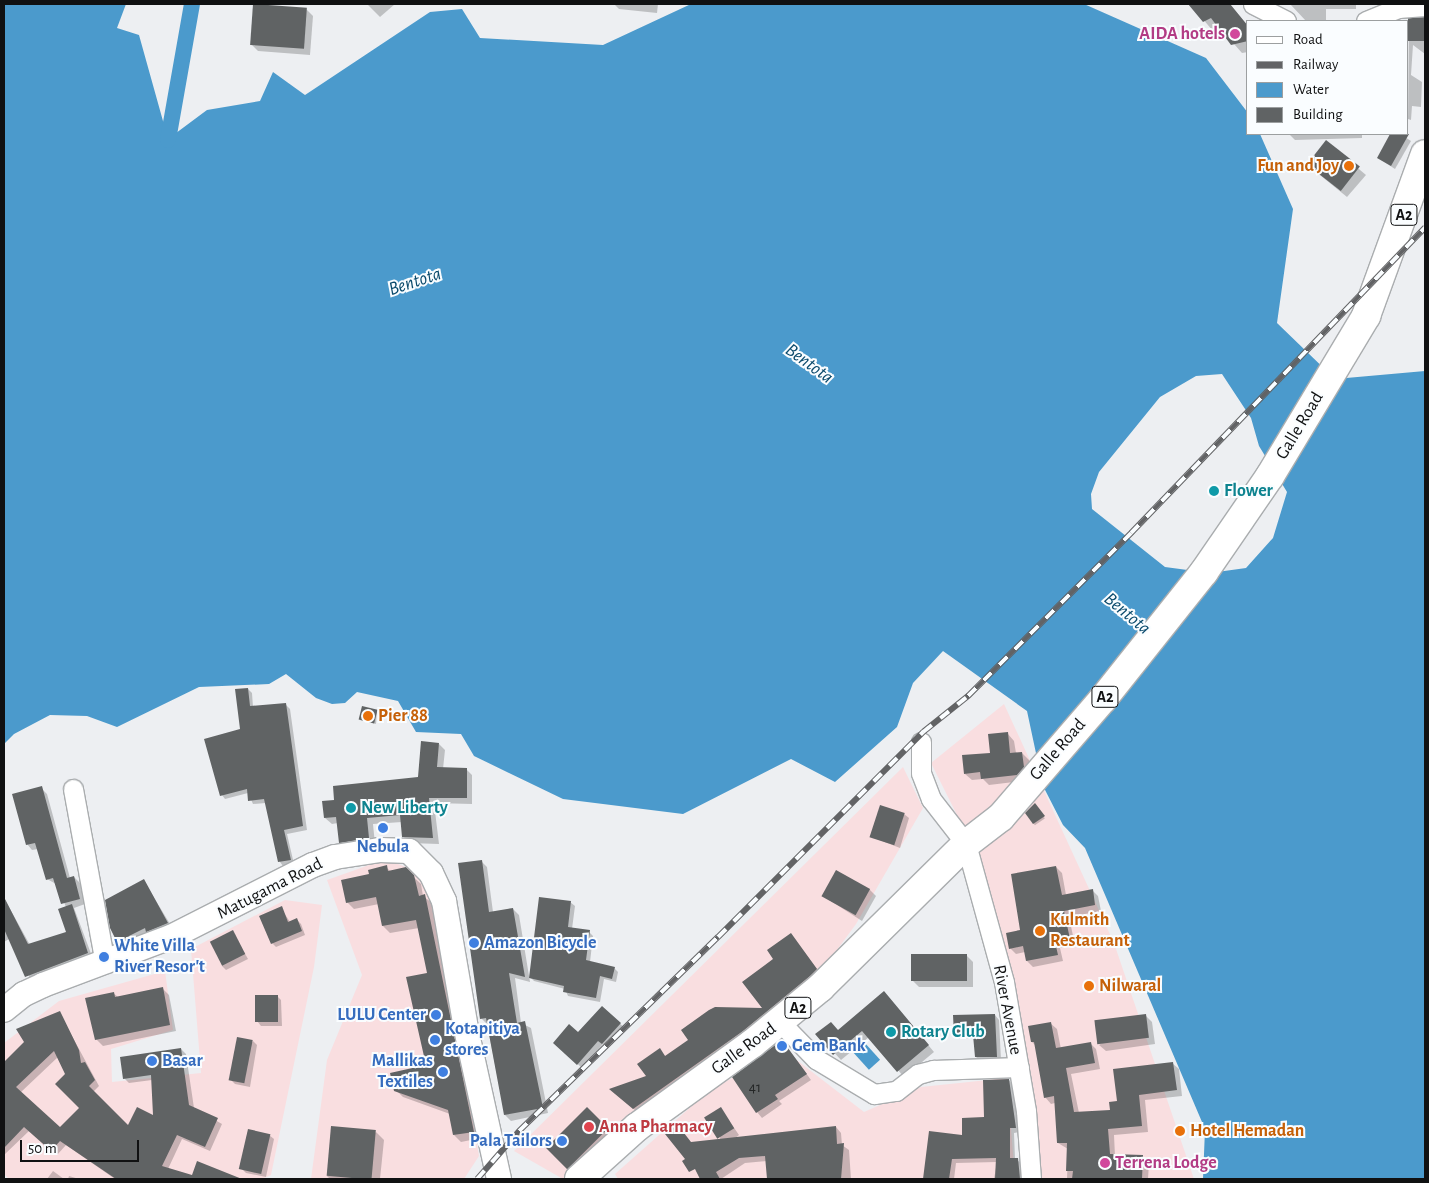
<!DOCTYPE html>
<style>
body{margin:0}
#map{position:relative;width:1429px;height:1183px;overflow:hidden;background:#edeff2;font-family:"Alegreya Sans",sans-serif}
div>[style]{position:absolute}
.commercial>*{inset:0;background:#f9dee0}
.water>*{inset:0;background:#4b9acc;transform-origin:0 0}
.shadow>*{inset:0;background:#0003;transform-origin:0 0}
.canal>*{height:16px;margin:-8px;padding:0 8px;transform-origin:8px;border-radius:8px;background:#4b9acc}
.building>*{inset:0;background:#606364;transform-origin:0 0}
.roads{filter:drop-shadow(1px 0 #aaadaf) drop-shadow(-1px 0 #aaadaf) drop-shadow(0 1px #aaadaf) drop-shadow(0 -1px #aaadaf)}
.minor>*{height:19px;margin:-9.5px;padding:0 9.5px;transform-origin:9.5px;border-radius:9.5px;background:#fff}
.major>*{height:24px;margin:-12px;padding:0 12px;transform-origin:12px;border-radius:12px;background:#fff}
.highway>*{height:28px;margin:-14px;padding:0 14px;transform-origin:14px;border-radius:14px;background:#fff}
.rail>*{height:5.5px;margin-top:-2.75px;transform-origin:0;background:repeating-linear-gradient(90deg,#fafdff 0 11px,#626365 0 22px);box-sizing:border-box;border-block:1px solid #626365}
.dots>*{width:14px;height:14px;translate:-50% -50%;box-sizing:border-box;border:2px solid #fafdff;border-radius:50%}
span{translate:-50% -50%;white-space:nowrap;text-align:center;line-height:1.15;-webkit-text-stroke:4px #fafdff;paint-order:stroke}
.number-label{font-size:15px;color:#242626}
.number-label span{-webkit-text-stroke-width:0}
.shield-label span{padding:1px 4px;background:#fafdff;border:1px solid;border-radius:4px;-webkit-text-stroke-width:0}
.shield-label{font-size:16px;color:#101112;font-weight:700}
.hotel-label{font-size:18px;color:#b23c85;font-weight:700}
.right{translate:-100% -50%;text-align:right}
.left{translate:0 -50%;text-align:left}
.food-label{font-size:18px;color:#c56008;font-weight:700}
.street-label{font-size:18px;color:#101112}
.culture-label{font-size:18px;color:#0d838f;font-weight:700}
.shop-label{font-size:18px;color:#366cbe;font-weight:700}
.health-label{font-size:18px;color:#be3a42;font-weight:700}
.water-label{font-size:19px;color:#0a4a6c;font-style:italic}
.frame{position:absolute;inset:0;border:5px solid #101112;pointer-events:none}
.legend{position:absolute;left:1246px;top:20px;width:162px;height:115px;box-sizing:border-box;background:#fafdff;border:1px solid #9c9fa0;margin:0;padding:6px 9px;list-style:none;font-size:15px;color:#101112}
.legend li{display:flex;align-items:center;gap:10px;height:25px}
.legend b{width:25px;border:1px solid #9c9fa0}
.scale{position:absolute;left:20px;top:1140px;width:119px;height:22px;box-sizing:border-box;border:2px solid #101112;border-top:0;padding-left:6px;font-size:15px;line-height:18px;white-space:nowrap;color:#101112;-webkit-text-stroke:4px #fafdff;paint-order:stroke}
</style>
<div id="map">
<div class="commercial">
<div style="clip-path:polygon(1004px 704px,1114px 943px,1194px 1179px,1039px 1179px,1029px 1077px,984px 869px,931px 763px)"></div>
<div style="clip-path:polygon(903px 767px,923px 808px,856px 924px,804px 995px,573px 1179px,563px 1179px,514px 1151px)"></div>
<div style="clip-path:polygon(386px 859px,425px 875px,444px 953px,479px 1156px,464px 1179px,311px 1179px,327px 1060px,362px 975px,327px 880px)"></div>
<div style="clip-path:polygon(285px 900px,322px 905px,314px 967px,271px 1175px,262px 1179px,9px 1179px,4px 1174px,4px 1043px,59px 1001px,165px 971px,173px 1030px,111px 1049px,112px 1082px,201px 1073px,191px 949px)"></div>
<div style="clip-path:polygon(785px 1051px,864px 1112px,921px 1087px,1007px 1078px,1015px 1179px,618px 1179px,615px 1174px,711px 1089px)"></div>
</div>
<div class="water">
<div style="clip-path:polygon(evenodd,4px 4px,126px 4px,117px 28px,139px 35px,168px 139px,207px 110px,260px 101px,273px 72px,305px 95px,430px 12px,462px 9px,480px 38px,603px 45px,691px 4px,1084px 4px,1206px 58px,1248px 113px,1248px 134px,1260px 134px,1293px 209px,1277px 323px,1335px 379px,1425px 371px,1425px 1179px,1203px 1179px,1205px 1129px,1085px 848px,1063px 825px,1043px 786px,1027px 711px,943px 651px,913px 683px,897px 727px,835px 782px,791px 759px,683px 814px,563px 799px,474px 756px,461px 734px,416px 732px,398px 701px,357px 692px,345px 703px,332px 704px,316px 698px,286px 674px,269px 684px,199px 687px,117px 727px,87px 716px,50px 715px,14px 734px,4px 744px,4px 4px,1222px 374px,1251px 418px,1259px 446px,1287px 492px,1273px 538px,1246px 568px,1210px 573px,1165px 567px,1092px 509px,1091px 494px,1099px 472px,1160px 397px,1196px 376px,1222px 374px)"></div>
<div style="left:864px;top:1042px;width:24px;height:15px;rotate:48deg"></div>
</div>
<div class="shadow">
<div style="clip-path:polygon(367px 4px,395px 4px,380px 17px)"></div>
<div style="clip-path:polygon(614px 4px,658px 4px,657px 13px,619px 9px)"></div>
<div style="clip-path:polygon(1190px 4px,1230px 4px,1248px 26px,1248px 52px,1242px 53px,1219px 27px,1213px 31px)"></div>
<div style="clip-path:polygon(1290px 4px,1356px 4px,1356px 9px,1326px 9px,1326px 21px,1306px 21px)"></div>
<div style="clip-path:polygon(306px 9px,313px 16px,310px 55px,258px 51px,252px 45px)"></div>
<div style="clip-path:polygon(1425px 17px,1425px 54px,1413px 45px,1411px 75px,1422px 82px,1421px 107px,1412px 106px,1411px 120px,1408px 119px,1409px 20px)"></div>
<div style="clip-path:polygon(1289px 134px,1362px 134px,1362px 138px,1295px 140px)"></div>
<div style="clip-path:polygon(1392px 134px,1400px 134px,1411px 141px,1395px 169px,1378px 158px)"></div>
<div style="clip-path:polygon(1327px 142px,1366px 175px,1347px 197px,1315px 171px)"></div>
<div style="clip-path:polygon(248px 689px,252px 693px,253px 707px,286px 705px,290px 709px,307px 830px,287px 834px,294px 864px,283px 866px,280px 862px,266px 803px,253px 804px,248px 793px,225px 799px,222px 795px,241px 730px)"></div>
<div style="clip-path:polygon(377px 711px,376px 724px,360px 720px)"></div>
<div style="clip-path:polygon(1008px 734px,1014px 741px,1016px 753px,1022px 753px,1029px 760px,1030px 774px,1023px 781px,989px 785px,983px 779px,972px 780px,965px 774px,991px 754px)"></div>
<div style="clip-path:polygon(439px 744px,445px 750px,443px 769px,466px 769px,472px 775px,472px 804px,434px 803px,439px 844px,409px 843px,403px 836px,402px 822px,373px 824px,375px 844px,346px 848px,340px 842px,338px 823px,332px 824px,325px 818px,336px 801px,419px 778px)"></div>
<div style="clip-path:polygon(41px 788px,47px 794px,70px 878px,74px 877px,80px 883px,85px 904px,74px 908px,93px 959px,32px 982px,9px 939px,4px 942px,4px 898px,30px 945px,68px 933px,66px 907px,56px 884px,47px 879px,38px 849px,32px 850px,27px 844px)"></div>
<div style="left:1037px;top:807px;width:14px;height:12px;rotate:56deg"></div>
<div style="clip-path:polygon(904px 814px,909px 818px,900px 848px,872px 837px)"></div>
<div style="clip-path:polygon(481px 861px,487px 867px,493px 912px,513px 909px,519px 915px,530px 982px,515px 978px,521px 1023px,531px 1028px,548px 1113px,511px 1121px,505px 1115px,487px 1024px,481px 1018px)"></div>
<div style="clip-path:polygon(386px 867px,391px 872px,405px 869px,421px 884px,423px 896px,432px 903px,481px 1138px,461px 1142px,454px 1135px,450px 1114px,403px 1097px,396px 1090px,427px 1066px,428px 974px,419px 928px,390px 933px,383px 926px,379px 904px,354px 909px,347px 902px,371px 875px)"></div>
<div style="clip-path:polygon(1056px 867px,1062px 873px,1066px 895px,1092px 890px,1098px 896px,1101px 911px,1069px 917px,1075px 945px,1060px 948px,1063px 961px,1033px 967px,1027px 961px,1025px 952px,1016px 954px,1010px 948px)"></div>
<div style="clip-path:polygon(144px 881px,173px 929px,124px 947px,111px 928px)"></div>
<div style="clip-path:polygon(870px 890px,876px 896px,862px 921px,823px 896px)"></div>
<div style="clip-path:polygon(570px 902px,575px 906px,572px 929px,589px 932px,593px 936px,590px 962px,614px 968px,618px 972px,616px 982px,604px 979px,600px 1002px,568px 996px,565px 989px,534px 981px,530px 977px)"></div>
<div style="clip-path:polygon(281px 908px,290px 922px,297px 920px,301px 924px,305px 935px,276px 947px,272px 943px)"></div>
<div style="clip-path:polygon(232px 931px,248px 959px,226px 970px,222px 966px)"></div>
<div style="clip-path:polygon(791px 935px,824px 978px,642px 1116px,611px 1090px,648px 1076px,660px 1050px,666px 1057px,764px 1009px,775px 959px)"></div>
<div style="clip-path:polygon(966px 955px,973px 962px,973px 987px,919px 987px,912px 980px)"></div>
<div style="clip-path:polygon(162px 988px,169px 995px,176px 1031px,103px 1046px,96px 1039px,113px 993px,118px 997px)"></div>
<div style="clip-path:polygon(277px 996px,281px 1000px,282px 1026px,261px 1026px,257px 1021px)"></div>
<div style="clip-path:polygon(890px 999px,934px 1052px,904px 1077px,869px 1037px,841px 1060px,817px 1034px,839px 1032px)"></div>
<div style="clip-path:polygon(602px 1008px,625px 1028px,607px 1048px,603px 1044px,582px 1068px,559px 1047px,578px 1034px)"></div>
<div style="clip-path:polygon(evenodd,59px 1012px,99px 1086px,93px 1092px,129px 1128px,154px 1117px,152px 1080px,129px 1083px,124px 1078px,181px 1049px,186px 1054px,194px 1108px,222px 1124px,210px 1151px,182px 1139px,168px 1169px,193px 1176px,226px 1176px,225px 1179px,115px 1179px,66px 1145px,57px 1155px,29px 1131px,4px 1155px,4px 1063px,59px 1012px,58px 1057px,81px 1108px,60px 1129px,20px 1093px,58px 1057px)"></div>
<div style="clip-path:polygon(995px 1015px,999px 1020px,1001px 1060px,980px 1061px,976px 1057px,975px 1039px,959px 1039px,955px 1035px)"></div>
<div style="clip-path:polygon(1145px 1015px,1152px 1022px,1155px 1044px,1106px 1051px,1099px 1045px)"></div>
<div style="clip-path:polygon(1050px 1023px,1057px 1029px,1061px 1049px,1090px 1043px,1096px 1049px,1100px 1069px,1071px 1074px,1079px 1113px,1111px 1111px,1172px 1063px,1179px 1069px,1182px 1096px,1145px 1100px,1148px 1132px,1114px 1135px,1115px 1156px,1142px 1157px,1149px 1163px,1148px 1179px,1067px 1179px,1068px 1149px,1058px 1143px,1055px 1103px,1051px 1104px,1045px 1097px,1036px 1046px,1032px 1042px)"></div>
<div style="clip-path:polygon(253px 1041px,257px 1045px,250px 1087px,235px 1084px,230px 1079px)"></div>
<div style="clip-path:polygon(787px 1047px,811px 1080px,779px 1101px,782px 1104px,762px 1118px,757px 1112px)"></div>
<div style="clip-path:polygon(1009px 1080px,1013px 1085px,1020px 1132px,1014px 1133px,1015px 1159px,1023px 1164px,1024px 1179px,994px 1179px,997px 1162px,956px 1163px,954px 1179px,924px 1179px,930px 1132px,963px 1137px,985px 1118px)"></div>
<div style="left:587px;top:1109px;width:37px;height:55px;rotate:44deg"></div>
<div style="clip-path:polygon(721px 1109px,739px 1135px,734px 1139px,836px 1127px,841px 1133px,842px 1145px,849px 1150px,851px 1179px,768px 1179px,767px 1161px,745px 1163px,721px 1179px,701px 1179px,687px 1147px,720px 1140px)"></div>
<div style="clip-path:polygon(376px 1132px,384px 1140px,380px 1179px,330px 1179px,327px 1176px)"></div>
<div style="clip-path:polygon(269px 1135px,274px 1139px,266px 1177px,246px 1173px,242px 1169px)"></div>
<div style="clip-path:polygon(53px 1171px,64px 1179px,47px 1179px)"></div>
<div style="clip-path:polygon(69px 1176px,79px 1179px,68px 1179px)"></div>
</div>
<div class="canal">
<div style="left:168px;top:140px;width:138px;rotate:-80deg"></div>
</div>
<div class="building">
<div style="left:253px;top:4px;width:54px;height:41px;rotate:4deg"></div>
<div style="clip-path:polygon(1188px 4px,1230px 4px,1248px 26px,1248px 41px,1231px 45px,1211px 18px,1203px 22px)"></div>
<div style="left:1425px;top:17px;width:24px;height:17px;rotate:90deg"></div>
<div style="clip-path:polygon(1390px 134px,1409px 134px,1391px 166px,1377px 158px)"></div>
<div style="left:1326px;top:140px;width:43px;height:31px;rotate:38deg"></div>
<div style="clip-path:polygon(248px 688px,250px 706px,286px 703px,303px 826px,284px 830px,291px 860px,278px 862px,264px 799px,248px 801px,247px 789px,220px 796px,204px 739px,240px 729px,235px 689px)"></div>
<div style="left:362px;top:706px;width:16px;height:14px;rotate:14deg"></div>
<div style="clip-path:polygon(1008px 732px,1010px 753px,1022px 752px,1024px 767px,1017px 775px,981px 779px,980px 772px,964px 774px,962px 755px,990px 753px,988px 734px)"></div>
<div style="clip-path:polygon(421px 741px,439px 743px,437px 767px,467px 768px,467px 798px,429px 798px,433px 838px,402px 837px,400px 815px,367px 818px,369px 838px,339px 843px,336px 817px,324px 818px,322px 801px,334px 800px,333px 786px,418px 777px)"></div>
<div style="clip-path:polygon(42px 786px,67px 878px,74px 876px,80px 899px,61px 904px,53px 878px,46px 880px,35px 843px,26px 845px,12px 794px)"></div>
<div style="clip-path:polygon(1035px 803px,1045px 816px,1033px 824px,1025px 813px)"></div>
<div style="left:880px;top:805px;width:26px;height:34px;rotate:18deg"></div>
<div style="clip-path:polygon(482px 860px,489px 912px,513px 908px,525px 977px,509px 973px,517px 1023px,525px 1021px,543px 1108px,504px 1115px,486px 1018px,480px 1019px,458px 863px)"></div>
<div style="clip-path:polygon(387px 865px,388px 871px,406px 867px,414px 875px,419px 896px,425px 894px,474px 1132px,453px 1135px,448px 1110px,394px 1091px,390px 1073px,426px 1065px,406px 977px,427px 973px,416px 920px,382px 926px,376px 897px,346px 903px,341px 880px,369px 874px,368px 870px)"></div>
<div style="clip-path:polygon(1056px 866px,1062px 895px,1093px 889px,1095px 905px,1064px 911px,1070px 939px,1055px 942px,1058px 955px,1026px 961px,1023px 946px,1009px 949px,1006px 933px,1020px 930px,1011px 874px)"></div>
<div style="left:836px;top:870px;width:39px;height:30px;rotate:29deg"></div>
<div style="clip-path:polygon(144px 879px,168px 923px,146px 932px,145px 928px,117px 942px,110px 928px,105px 900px)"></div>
<div style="clip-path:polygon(4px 897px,28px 944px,66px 932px,58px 909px,72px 904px,88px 953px,25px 977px,4px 929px)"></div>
<div style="clip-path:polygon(539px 897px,571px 901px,568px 927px,590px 930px,586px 960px,615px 967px,612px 979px,600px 976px,596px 998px,563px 992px,564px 986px,529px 978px)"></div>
<div style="clip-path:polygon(282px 906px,288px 922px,297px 918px,302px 931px,271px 944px,259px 916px)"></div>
<div style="left:233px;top:930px;width:27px;height:26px;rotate:63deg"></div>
<div style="clip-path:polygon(791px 933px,817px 969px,810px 976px,743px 1031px,633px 1109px,609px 1089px,646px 1076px,637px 1064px,660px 1048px,665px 1056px,688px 1040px,681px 1030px,709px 1010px,715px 1007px,762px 1008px,742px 982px,773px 959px,767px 950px)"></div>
<div style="left:911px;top:954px;width:56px;height:27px"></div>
<div style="clip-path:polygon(163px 987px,170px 1025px,95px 1040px,85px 998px,114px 992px,115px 997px)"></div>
<div style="clip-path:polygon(884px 991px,929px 1045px,897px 1072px,862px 1031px,833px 1055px,815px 1034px,831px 1022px,838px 1030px)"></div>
<div style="left:255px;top:995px;width:23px;height:27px"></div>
<div style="clip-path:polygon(602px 1006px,621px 1023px,602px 1044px,598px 1041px,577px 1065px,553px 1043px,569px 1024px,578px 1032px)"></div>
<div style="clip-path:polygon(evenodd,60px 1011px,79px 1050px,81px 1063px,85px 1062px,95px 1080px,89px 1086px,128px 1125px,137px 1107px,153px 1115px,151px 1075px,123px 1079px,120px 1057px,181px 1048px,189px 1105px,218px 1118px,205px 1147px,177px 1135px,162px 1166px,192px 1175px,197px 1161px,242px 1179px,116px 1179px,60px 1141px,51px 1151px,24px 1127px,4px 1148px,4px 1062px,24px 1042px,16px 1029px,60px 1011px,54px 1051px,65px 1074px,55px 1084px,79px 1108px,60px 1127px,16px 1087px,54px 1051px)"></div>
<div style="clip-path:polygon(995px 1014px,997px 1057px,975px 1057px,973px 1035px,954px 1035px,953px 1015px)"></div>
<div style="left:1146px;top:1014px;width:24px;height:52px;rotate:83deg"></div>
<div style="clip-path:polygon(1051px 1022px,1056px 1048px,1091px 1042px,1095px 1063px,1066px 1068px,1074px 1112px,1110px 1110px,1109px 1102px,1117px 1101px,1113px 1069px,1173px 1062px,1177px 1090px,1139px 1095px,1142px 1126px,1108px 1129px,1110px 1154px,1143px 1155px,1142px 1179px,1072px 1179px,1073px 1171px,1066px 1171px,1067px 1143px,1057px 1143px,1054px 1096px,1044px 1098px,1034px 1042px,1031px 1042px,1028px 1026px)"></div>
<div style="left:237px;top:1037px;width:16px;height:44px;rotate:11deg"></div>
<div style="clip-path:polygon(782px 1040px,807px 1074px,775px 1095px,778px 1099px,756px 1113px,732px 1077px)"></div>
<div style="clip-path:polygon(1009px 1079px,1016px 1128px,1010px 1128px,1010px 1158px,1018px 1158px,1020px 1179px,995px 1179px,996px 1158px,952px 1159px,949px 1179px,923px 1179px,929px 1131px,962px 1135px,962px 1118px,984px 1117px,983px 1080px)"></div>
<div style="left:587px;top:1107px;width:30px;height:58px;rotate:45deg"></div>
<div style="left:721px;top:1107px;width:25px;height:20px;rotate:58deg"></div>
<div style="clip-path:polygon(677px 1124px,691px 1142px,836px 1126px,837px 1144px,844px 1143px,841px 1179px,767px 1179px,765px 1156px,739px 1158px,716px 1172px,720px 1179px,700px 1179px,695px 1169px,689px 1172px,682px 1161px,685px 1159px,665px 1134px)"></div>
<div style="left:331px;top:1126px;width:45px;height:50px;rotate:5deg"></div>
<div style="left:248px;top:1129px;width:23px;height:41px;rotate:13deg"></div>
</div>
<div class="roads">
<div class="minor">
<div style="left:1253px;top:4px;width:37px;rotate:27deg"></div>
<div style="left:1366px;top:21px;width:35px;rotate:-22deg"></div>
<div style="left:1398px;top:8px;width:27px;rotate:-4deg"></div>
<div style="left:921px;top:742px;width:31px;rotate:90deg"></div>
<div style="left:921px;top:773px;width:28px;rotate:69deg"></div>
<div style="left:931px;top:799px;width:57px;rotate:52.1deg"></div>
<div style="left:966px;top:844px;width:143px;rotate:74.6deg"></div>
<div style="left:1004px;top:982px;width:131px;rotate:80.3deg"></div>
<div style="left:1026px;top:1111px;width:68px;rotate:85.8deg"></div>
<div style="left:73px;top:789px;width:177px;rotate:79.6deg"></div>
<div style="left:780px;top:1022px;width:52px;rotate:45.8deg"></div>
<div style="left:816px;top:1059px;width:68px;rotate:31.1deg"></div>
<div style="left:874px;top:1094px;width:22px;rotate:-8deg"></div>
<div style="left:896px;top:1091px;width:28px;rotate:-38deg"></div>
<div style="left:918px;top:1074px;width:16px;rotate:-15deg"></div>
<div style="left:933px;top:1070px;width:86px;rotate:-2deg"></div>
</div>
<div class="major">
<div style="left:4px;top:1010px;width:26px;rotate:-39deg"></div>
<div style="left:24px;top:994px;width:21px;rotate:-25deg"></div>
<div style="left:43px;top:985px;width:137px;rotate:-20.6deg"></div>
<div style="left:171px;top:937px;width:159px;rotate:-26.9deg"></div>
<div style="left:313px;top:865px;width:23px;rotate:-20deg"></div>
<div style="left:335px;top:857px;width:46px;rotate:-8.8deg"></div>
<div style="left:380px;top:850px;width:29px;rotate:2deg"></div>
<div style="left:409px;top:851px;width:31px;rotate:45deg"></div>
<div style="left:431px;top:873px;width:31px;rotate:65deg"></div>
<div style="left:444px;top:901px;width:130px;rotate:80.2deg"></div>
<div style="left:466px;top:1029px;width:154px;rotate:77.6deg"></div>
</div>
<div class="highway">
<div style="left:579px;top:1179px;width:78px;rotate:-41.9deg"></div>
<div style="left:637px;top:1127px;width:143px;rotate:-35.9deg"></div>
<div style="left:753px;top:1043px;width:87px;rotate:-39.4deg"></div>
<div style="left:820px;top:988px;width:205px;rotate:-44.6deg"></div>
<div style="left:966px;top:844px;width:44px;rotate:-37.6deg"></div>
<div style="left:1001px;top:817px;width:156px;rotate:-49.2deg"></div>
<div style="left:1103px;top:699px;width:162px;rotate:-51.5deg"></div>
<div style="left:1204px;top:572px;width:116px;rotate:-55.5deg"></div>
<div style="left:1270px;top:476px;width:187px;rotate:-59deg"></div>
<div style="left:1366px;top:316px;width:172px;rotate:-70deg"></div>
</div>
</div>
<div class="rail">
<div style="left:477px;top:1179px;width:64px;rotate:-48.8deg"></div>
<div style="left:519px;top:1131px;width:278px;rotate:-44.3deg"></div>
<div style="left:718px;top:937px;width:290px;rotate:-45deg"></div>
<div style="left:923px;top:732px;width:58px;rotate:-38.7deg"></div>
<div style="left:968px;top:696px;width:231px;rotate:-45deg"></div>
<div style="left:1131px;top:533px;width:424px;rotate:-46.1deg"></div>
</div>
<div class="dots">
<div style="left:1235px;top:34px;background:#d1479c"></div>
<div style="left:1349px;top:166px;background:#e8710a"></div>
<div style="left:1214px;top:491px;background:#0f9aa8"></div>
<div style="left:368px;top:716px;background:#e8710a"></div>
<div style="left:351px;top:808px;background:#0f9aa8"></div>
<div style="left:383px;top:828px;background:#3f7fe0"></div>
<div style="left:1040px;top:931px;background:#e8710a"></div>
<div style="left:474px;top:943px;background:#3f7fe0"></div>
<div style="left:104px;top:957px;background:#3f7fe0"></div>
<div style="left:1089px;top:986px;background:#e8710a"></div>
<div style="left:436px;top:1015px;background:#3f7fe0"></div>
<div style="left:891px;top:1032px;background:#0f9aa8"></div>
<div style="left:435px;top:1040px;background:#3f7fe0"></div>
<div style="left:782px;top:1046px;background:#3f7fe0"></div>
<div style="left:152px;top:1061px;background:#3f7fe0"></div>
<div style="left:443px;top:1072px;background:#3f7fe0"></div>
<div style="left:589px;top:1127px;background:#e0444e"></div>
<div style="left:1180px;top:1131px;background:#e8710a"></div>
<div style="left:562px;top:1141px;background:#3f7fe0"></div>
<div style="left:1105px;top:1163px;background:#d1479c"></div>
</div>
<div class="number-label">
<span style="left:755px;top:1088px">41</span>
</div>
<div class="shield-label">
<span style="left:1404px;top:215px">A2</span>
<span style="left:1105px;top:697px">A2</span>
<span style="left:798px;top:1008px">A2</span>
</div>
<div class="hotel-label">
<span class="right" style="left:1225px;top:34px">AIDA hotels</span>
<span class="left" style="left:1115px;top:1163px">Terrena Lodge</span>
</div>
<div class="food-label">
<span class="right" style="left:1339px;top:166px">Fun and Joy</span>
<span class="left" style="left:378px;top:716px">Pier 88</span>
<span class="left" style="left:1050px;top:931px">Kulmith<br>Restaurant</span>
<span class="left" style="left:1099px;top:986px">Nilwaral</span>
<span class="left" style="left:1190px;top:1131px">Hotel Hemadan</span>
</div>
<div class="street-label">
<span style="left:1300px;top:426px;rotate:-59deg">Galle Road</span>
<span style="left:1058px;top:750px;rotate:-49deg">Galle Road</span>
<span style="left:270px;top:889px;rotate:-27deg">Matugama Road</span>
<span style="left:1007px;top:1010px;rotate:79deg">River Avenue</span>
<span style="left:744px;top:1049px;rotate:-36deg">Galle Road</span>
</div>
<div class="culture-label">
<span class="left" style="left:1224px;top:491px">Flower</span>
<span class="left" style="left:361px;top:808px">New Liberty</span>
<span class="left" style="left:901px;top:1032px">Rotary Club</span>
</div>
<div class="shop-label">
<span style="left:383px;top:847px">Nebula</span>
<span class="left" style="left:484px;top:943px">Amazon Bicycle</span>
<span class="left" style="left:114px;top:957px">White Villa<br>River Resor't</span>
<span class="right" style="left:426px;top:1015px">LULU Center</span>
<span class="left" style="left:445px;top:1040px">Kotapitiya<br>stores</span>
<span class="left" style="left:792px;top:1046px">Gem Bank</span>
<span class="left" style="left:162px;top:1061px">Basar</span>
<span class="right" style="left:433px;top:1072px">Mallikas<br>Textiles</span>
<span class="right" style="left:552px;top:1141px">Pala Tailors</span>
</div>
<div class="health-label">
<span class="left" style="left:599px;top:1127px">Anna Pharmacy</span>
</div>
<div class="water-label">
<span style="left:415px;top:282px;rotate:-18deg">Bentota</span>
<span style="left:809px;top:364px;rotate:36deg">Bentota</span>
<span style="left:1127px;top:614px;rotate:40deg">Bentota</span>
</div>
<div class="frame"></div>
<ul class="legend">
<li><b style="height:6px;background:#fff"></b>Road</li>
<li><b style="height:6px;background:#626365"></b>Railway</li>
<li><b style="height:14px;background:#4b9acc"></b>Water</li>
<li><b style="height:14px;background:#606364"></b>Building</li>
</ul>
<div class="scale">50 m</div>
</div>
